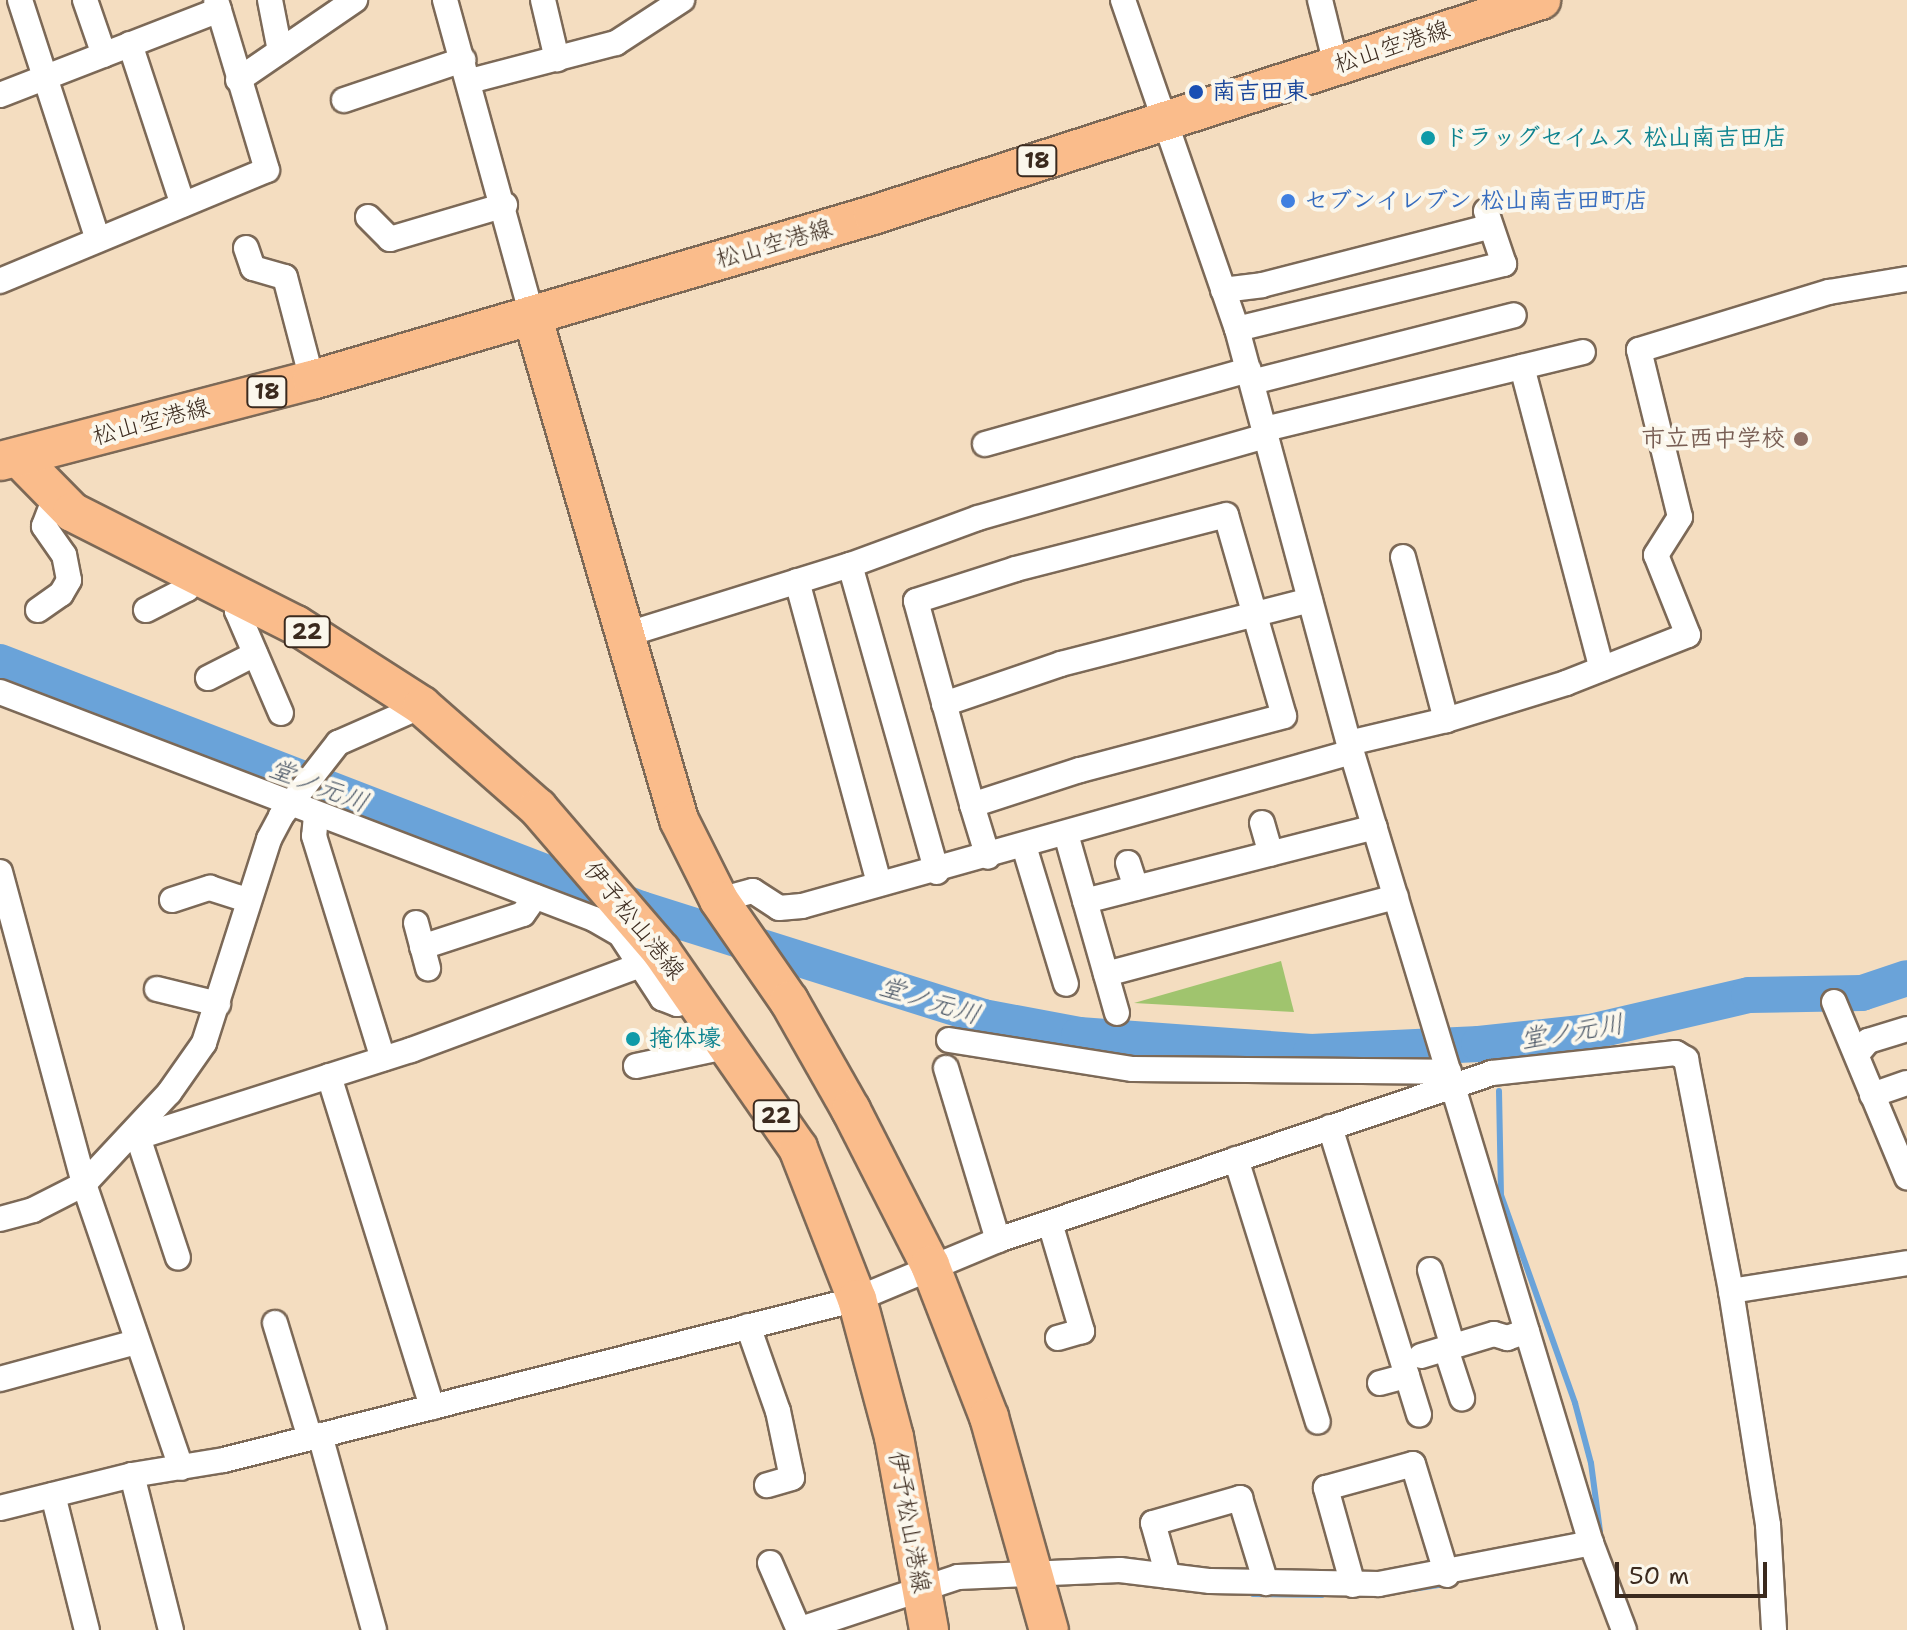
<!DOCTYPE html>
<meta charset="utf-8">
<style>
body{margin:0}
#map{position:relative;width:1907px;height:1630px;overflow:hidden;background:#f4ddc0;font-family:"Shantell Sans","Klee One",sans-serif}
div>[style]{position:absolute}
.green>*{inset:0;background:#a0c46e}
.stream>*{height:6px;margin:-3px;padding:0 3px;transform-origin:3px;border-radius:3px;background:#6aa3d9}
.river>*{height:36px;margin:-18px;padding:0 18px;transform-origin:18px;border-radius:18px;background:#6aa3d9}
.roads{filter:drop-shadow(2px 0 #7c6957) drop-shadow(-2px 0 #7c6957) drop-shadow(0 2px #7c6957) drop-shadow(0 -2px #7c6957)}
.street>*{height:24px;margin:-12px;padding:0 12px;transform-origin:12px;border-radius:12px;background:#fff}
.primary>*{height:38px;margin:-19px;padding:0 19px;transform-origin:19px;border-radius:19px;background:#fabc8b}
.dots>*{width:22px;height:22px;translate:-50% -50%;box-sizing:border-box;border:4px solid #fbf7ec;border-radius:50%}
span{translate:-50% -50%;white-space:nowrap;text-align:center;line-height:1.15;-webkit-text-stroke:8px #fbf7ec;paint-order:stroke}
.shield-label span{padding:2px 6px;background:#fbf7ec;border:2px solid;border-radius:6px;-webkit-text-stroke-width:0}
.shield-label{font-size:22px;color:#3b2a1e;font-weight:700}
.street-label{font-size:24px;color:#3b2a1e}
.transit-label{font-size:24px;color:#164399;font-weight:700}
.left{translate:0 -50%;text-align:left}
.culture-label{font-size:24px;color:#0d838f;font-weight:700}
.shop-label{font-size:24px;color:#366cbe;font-weight:700}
.education-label{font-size:24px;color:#785e54;font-weight:700}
.right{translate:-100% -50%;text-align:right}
.water-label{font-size:26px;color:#4e5a69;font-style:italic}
.scale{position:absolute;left:1615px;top:1562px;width:152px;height:36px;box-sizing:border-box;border:4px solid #3b2a1e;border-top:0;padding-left:10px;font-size:24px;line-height:28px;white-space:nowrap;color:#3b2a1e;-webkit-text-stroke:6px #fbf7ec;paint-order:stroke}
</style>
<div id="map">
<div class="green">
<div style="clip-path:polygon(1281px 961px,1294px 1012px,1134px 1003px)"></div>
</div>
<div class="stream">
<div style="left:1499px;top:1091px;width:104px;rotate:88.9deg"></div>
<div style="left:1501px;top:1195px;width:221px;rotate:70.4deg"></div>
<div style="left:1575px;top:1403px;width:62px;rotate:75.1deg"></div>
<div style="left:1591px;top:1463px;width:69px;rotate:82.5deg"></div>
<div style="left:1413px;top:1589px;width:32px;rotate:-9deg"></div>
<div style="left:1253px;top:1594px;width:69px;rotate:0.8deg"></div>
</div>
<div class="river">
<div style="left:0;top:662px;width:687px;rotate:21.07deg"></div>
<div style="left:641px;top:909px;width:359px;rotate:17.5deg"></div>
<div style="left:983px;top:1017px;width:98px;rotate:10.6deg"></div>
<div style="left:1079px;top:1035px;width:233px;rotate:4.2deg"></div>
<div style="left:1311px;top:1052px;width:168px;rotate:-2.7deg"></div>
<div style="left:1479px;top:1044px;width:112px;rotate:-6.2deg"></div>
<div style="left:1590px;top:1032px;width:163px;rotate:-13.1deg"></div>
<div style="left:1749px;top:995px;width:113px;rotate:-1deg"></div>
<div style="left:1862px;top:993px;width:47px;rotate:-18.4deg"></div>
</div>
<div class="roads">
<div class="street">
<div style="left:20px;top:0;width:252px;rotate:72deg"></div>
<div style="left:85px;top:0;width:58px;rotate:70.9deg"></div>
<div style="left:270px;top:0;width:52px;rotate:78.9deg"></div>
<div style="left:445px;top:0;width:327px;rotate:74.6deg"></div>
<div style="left:543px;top:0;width:61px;rotate:76.7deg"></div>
<div style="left:1123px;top:0;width:348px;rotate:70.9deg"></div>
<div style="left:1237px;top:329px;width:429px;rotate:74.9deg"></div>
<div style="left:1349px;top:743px;width:836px;rotate:73.17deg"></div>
<div style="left:1591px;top:1543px;width:93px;rotate:69.2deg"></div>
<div style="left:1320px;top:0;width:67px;rotate:76.2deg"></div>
<div style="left:130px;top:44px;width:169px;rotate:71.8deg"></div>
<div style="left:238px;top:80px;width:142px;rotate:-34.4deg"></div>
<div style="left:470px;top:81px;width:151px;rotate:-14.6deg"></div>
<div style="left:616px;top:43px;width:79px;rotate:-33.1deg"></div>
<div style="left:0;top:95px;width:235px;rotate:-21.2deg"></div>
<div style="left:344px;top:100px;width:126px;rotate:-18.6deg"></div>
<div style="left:368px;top:217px;width:31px;rotate:45deg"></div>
<div style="left:390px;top:239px;width:120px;rotate:-16.5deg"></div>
<div style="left:246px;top:248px;width:21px;rotate:71deg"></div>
<div style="left:253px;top:268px;width:33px;rotate:16deg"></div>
<div style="left:285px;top:277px;width:106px;rotate:75.3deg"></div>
<div style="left:0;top:281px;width:289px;rotate:-22.6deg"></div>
<div style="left:267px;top:170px;width:177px;rotate:-106.7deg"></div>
<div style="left:1223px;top:290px;width:39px;rotate:-7deg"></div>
<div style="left:1262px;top:285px;width:236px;rotate:-14.4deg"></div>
<div style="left:1237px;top:329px;width:275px;rotate:-13.7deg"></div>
<div style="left:1504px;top:264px;width:56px;rotate:-108.8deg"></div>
<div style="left:1522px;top:367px;width:312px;rotate:75.2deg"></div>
<div style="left:1252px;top:382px;width:270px;rotate:-14.3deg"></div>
<div style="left:1265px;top:429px;width:327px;rotate:-13.6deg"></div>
<div style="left:985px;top:444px;width:274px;rotate:-15.7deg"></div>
<div style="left:1403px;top:557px;width:169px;rotate:75.2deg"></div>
<div style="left:850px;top:565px;width:319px;rotate:74.2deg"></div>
<div style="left:797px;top:581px;width:313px;rotate:74.8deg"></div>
<div style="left:242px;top:598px;width:14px;rotate:111deg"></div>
<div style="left:237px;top:611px;width:111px;rotate:66.7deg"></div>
<div style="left:38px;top:610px;width:28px;rotate:-35deg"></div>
<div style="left:61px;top:594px;width:16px;rotate:-60deg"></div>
<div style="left:69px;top:580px;width:25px;rotate:-101deg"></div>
<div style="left:64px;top:555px;width:35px;rotate:-125deg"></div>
<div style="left:44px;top:526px;width:30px;rotate:-69deg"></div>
<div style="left:146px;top:610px;width:46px;rotate:-27.1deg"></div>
<div style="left:187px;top:589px;width:17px;rotate:-59deg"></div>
<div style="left:625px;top:635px;width:236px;rotate:-17.3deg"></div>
<div style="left:850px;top:565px;width:136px;rotate:-20.2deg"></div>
<div style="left:978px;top:518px;width:298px;rotate:-15.9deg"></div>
<div style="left:208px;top:678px;width:53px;rotate:-27.1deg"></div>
<div style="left:0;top:692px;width:636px;rotate:20.91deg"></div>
<div style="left:594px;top:919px;width:30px;rotate:30deg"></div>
<div style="left:620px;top:934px;width:77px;rotate:56.7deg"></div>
<div style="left:662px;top:998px;width:16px;rotate:22deg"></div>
<div style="left:677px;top:1004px;width:19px;rotate:-12deg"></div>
<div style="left:944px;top:704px;width:124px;rotate:-18.9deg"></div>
<div style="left:1061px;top:664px;width:257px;rotate:-14.4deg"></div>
<div style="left:1349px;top:743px;width:100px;rotate:-13.3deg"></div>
<div style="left:1446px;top:720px;width:126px;rotate:-17.1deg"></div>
<div style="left:1566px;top:683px;width:131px;rotate:-21.5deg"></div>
<div style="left:1688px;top:635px;width:86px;rotate:-111.8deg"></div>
<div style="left:1656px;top:555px;width:45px;rotate:-57.7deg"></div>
<div style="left:1680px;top:517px;width:172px;rotate:-103.8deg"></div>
<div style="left:1639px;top:350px;width:199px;rotate:-17deg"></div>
<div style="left:1829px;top:292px;width:79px;rotate:-9.5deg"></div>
<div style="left:972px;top:805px;width:114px;rotate:-18deg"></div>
<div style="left:1080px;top:770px;width:211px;rotate:-14.8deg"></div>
<div style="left:1284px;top:716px;width:209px;rotate:-106.1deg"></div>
<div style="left:1226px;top:515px;width:217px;rotate:165.6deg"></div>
<div style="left:1016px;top:569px;width:105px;rotate:162.3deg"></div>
<div style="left:916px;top:601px;width:212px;rotate:74.6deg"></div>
<div style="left:972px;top:805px;width:54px;rotate:72.9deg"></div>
<div style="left:316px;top:815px;width:21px;rotate:95deg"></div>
<div style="left:314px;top:836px;width:233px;rotate:72.8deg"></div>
<div style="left:1262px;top:823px;width:32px;rotate:74deg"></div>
<div style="left:1066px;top:834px;width:186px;rotate:74.1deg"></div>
<div style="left:1024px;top:846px;width:144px;rotate:73.1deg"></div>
<div style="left:1128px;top:863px;width:26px;rotate:72deg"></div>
<div style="left:0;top:872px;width:323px;rotate:74.9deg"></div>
<div style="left:84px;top:1184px;width:300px;rotate:71.1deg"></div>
<div style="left:172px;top:900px;width:40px;rotate:-18deg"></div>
<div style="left:210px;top:888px;width:40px;rotate:18deg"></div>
<div style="left:719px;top:900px;width:35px;rotate:-15deg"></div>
<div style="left:753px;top:891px;width:31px;rotate:33deg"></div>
<div style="left:779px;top:908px;width:23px;rotate:-5deg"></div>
<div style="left:802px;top:906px;width:571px;rotate:-15.64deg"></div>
<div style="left:1085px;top:901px;width:299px;rotate:-14.3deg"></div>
<div style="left:416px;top:923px;width:47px;rotate:75.1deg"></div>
<div style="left:422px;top:947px;width:106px;rotate:-18.1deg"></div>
<div style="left:523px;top:914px;width:21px;rotate:-55deg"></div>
<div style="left:1106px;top:974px;width:300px;rotate:-14.9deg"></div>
<div style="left:157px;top:989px;width:63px;rotate:13.8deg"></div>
<div style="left:1834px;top:1002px;width:190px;rotate:67.4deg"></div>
<div style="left:949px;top:1040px;width:186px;rotate:9deg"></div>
<div style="left:1133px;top:1069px;width:316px;rotate:0.5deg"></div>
<div style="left:1858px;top:1053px;width:16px;rotate:-50deg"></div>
<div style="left:1868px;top:1041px;width:41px;rotate:-17.1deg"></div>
<div style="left:636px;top:1066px;width:96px;rotate:-12deg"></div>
<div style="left:946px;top:1068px;width:180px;rotate:73.2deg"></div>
<div style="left:329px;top:1076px;width:347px;rotate:72.7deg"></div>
<div style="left:1872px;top:1095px;width:37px;rotate:-19deg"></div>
<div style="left:1330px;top:1127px;width:301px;rotate:72.8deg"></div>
<div style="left:138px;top:1137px;width:127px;rotate:71.7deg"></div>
<div style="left:129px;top:1140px;width:296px;rotate:-17.7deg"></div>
<div style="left:411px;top:1050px;width:245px;rotate:-20.3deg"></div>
<div style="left:1236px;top:1159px;width:275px;rotate:72.7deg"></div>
<div style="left:0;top:1219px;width:34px;rotate:-15deg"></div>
<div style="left:33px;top:1210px;width:57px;rotate:-27deg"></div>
<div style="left:84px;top:1184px;width:125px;rotate:-47deg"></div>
<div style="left:169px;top:1093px;width:61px;rotate:-55deg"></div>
<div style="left:204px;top:1043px;width:214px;rotate:-72.3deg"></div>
<div style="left:269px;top:839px;width:26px;rotate:-62deg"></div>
<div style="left:281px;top:816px;width:93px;rotate:-52deg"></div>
<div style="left:338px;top:743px;width:92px;rotate:-23.8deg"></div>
<div style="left:1050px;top:1223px;width:113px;rotate:73.5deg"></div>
<div style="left:1082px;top:1331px;width:25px;rotate:164deg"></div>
<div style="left:1430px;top:1270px;width:80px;rotate:73.4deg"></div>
<div style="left:1731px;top:1291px;width:237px;rotate:81deg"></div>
<div style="left:1768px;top:1525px;width:105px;rotate:86.7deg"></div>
<div style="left:275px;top:1323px;width:120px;rotate:73.1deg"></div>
<div style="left:748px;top:1326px;width:90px;rotate:70.6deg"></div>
<div style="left:778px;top:1411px;width:68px;rotate:78.2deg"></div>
<div style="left:792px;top:1478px;width:26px;rotate:164deg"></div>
<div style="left:1446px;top:1349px;width:52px;rotate:71.9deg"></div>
<div style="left:1421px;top:1356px;width:76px;rotate:-16.8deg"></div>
<div style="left:1494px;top:1334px;width:14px;rotate:17deg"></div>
<div style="left:1507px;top:1338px;width:21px;rotate:-19deg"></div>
<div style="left:0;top:1379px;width:141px;rotate:-15.2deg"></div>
<div style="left:1380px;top:1383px;width:28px;rotate:-15deg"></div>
<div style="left:320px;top:1435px;width:202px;rotate:74.5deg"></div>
<div style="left:132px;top:1475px;width:160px;rotate:75.9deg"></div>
<div style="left:53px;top:1495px;width:139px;rotate:75.9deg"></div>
<div style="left:0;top:1508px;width:136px;rotate:-14deg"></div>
<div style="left:132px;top:1475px;width:93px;rotate:-9.3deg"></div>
<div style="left:224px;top:1460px;width:653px;rotate:-14.27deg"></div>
<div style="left:857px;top:1299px;width:153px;rotate:-22.7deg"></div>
<div style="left:998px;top:1240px;width:521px;rotate:-18.68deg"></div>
<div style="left:1492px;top:1073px;width:185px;rotate:-6.2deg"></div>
<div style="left:1676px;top:1053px;width:12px;rotate:31deg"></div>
<div style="left:1686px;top:1059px;width:236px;rotate:79deg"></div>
<div style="left:1731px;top:1291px;width:178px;rotate:-9deg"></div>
<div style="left:770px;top:1563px;width:73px;rotate:66.6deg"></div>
<div style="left:1168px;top:1576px;width:55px;rotate:-105.8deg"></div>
<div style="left:1153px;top:1523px;width:91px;rotate:-16deg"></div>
<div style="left:1240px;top:1498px;width:89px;rotate:73deg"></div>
<div style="left:1353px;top:1585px;width:101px;rotate:-105.6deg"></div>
<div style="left:1326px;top:1488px;width:90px;rotate:-15.4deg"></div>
<div style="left:1413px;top:1464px;width:116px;rotate:73deg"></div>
<div style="left:798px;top:1630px;width:169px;rotate:-18.3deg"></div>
<div style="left:958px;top:1577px;width:162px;rotate:-2.5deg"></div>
<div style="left:1120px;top:1570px;width:91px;rotate:7deg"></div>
<div style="left:1210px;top:1581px;width:169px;rotate:1deg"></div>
<div style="left:1379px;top:1584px;width:216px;rotate:-10.9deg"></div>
</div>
<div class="primary">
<div style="left:532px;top:315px;width:526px;rotate:73.77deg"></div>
<div style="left:679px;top:820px;width:89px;rotate:63.4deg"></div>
<div style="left:719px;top:900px;width:123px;rotate:55.3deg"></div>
<div style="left:789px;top:1001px;width:125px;rotate:60.4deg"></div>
<div style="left:851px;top:1110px;width:174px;rotate:63deg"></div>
<div style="left:930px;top:1265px;width:163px;rotate:68.8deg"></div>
<div style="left:989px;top:1417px;width:221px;rotate:74.3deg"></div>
<div style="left:18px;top:457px;width:77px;rotate:45.5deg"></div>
<div style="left:72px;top:512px;width:251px;rotate:26.8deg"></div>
<div style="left:296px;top:625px;width:150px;rotate:32.7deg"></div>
<div style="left:422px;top:706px;width:154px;rotate:41.3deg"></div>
<div style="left:538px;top:808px;width:189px;rotate:49.3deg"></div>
<div style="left:661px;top:951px;width:240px;rotate:55.2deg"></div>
<div style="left:798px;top:1148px;width:162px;rotate:68.7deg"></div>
<div style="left:857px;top:1299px;width:143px;rotate:75deg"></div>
<div style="left:894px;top:1437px;width:196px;rotate:79.7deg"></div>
<div style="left:0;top:461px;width:322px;rotate:-14.6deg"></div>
<div style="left:312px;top:380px;width:585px;rotate:-16.39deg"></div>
<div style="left:873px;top:215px;width:702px;rotate:-17.84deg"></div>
</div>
</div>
<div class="dots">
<div style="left:1196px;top:92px;background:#1a4fb4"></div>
<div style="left:1428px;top:138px;background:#0f9aa8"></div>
<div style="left:1288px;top:201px;background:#3f7fe0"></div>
<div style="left:1801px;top:439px;background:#8d6e63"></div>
<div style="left:633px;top:1039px;background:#0f9aa8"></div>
</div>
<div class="shield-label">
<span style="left:1037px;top:161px">18</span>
<span style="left:267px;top:392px">18</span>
<span style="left:307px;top:632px">22</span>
<span style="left:776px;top:1116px">22</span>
</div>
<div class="street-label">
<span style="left:1392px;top:47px;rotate:-18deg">松山空港線</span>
<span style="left:774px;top:244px;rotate:-16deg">松山空港線</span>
<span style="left:151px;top:422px;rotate:-15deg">松山空港線</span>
<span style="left:634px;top:921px;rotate:51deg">伊予松山港線</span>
<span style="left:909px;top:1522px;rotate:80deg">伊予松山港線</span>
</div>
<div class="transit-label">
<span class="left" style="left:1212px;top:92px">南吉田東</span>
</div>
<div class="culture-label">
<span class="left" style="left:1444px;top:138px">ドラッグセイムス 松山南吉田店</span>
<span class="left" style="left:649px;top:1039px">掩体壕</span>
</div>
<div class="shop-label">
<span class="left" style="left:1304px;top:201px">セブンイレブン 松山南吉田町店</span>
</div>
<div class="education-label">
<span class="right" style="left:1785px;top:439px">市立西中学校</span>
</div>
<div class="water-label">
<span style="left:319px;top:785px;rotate:21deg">堂ノ元川</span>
<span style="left:930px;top:1000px;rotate:17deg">堂ノ元川</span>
<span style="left:1572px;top:1031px;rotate:-9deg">堂ノ元川</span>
</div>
<div class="scale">50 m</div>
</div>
